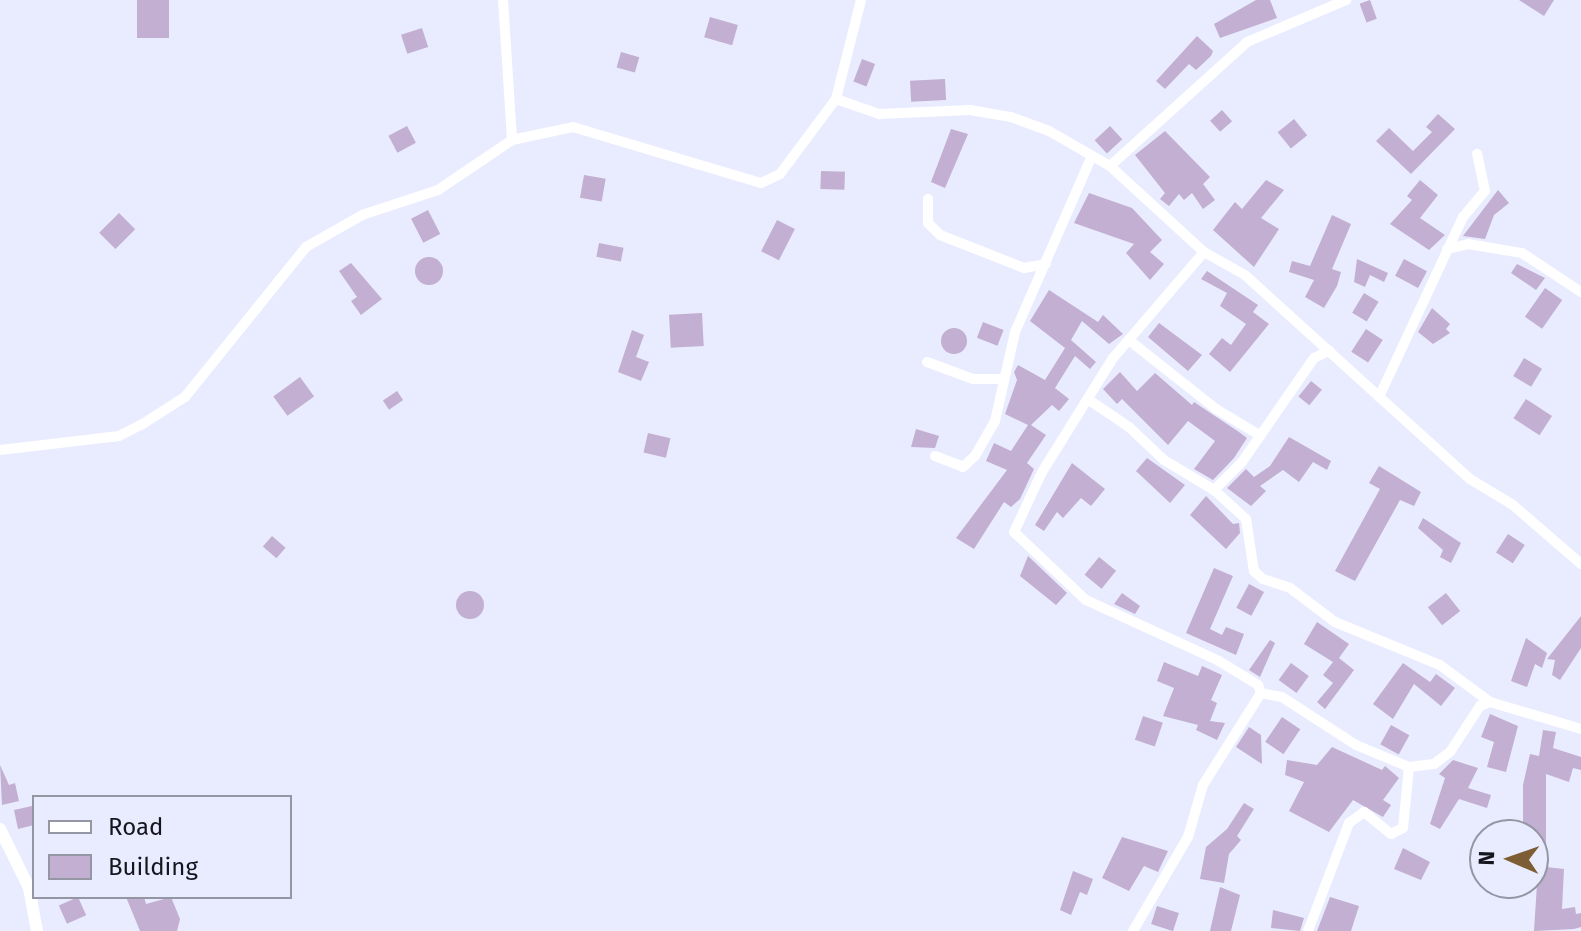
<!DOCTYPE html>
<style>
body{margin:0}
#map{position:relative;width:1581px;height:931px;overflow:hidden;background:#e9ecfe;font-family:"Fira Sans",sans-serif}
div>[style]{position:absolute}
.building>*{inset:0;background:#c2afd2;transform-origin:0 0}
.round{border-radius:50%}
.minor>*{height:10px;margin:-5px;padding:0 5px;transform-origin:5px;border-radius:5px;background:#fff}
.tertiary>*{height:12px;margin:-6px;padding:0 6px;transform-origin:6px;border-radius:6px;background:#fff}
span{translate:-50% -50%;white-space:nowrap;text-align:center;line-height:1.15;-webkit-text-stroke:6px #e9ecfe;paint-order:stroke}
.legend{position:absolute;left:32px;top:795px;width:260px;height:104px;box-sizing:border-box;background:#e9ecfe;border:2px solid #9496a4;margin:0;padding:10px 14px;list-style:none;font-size:24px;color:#15161d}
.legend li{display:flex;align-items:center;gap:16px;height:40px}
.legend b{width:40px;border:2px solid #9496a4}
.north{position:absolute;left:1469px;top:819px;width:80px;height:80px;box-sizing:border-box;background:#e9ecfe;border:2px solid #9496a4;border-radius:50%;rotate:272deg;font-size:22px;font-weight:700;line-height:32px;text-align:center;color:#15161d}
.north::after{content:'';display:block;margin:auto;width:28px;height:36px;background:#7d5d33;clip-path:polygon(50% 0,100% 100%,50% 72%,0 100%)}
</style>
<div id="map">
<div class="building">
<div style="left:137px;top:0;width:32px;height:38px"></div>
<div style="clip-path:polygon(1256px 0,1270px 0,1277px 18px,1220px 38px,1214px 24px)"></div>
<div style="left:1370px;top:0;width:20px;height:11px;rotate:70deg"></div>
<div style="clip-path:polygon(1519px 0,1554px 0,1544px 16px)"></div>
<div style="left:710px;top:17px;width:29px;height:21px;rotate:16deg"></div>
<div style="left:422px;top:28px;width:20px;height:22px;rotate:72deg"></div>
<div style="clip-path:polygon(1197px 36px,1213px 51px,1211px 56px,1196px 70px,1189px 64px,1165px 89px,1156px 81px)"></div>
<div style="left:621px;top:52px;width:19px;height:16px;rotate:16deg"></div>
<div style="left:862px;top:59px;width:14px;height:24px;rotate:21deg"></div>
<div style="left:945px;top:79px;width:21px;height:35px;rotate:87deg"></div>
<div style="left:1222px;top:110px;width:15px;height:16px;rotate:48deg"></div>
<div style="clip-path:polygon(1438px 114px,1455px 129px,1411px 174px,1376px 141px,1389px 128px,1413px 151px,1432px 132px,1426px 127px)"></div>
<div style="left:1294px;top:119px;width:21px;height:21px;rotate:51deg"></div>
<div style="left:407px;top:126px;width:19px;height:21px;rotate:62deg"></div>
<div style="left:1110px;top:126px;width:18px;height:21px;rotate:47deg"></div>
<div style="clip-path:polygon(951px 129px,968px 134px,945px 188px,931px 182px)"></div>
<div style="clip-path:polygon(1165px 131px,1210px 177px,1203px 184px,1215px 200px,1203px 209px,1192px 193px,1184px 200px,1179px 194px,1169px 206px,1160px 199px,1165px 193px,1135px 155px)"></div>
<div style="left:821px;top:171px;width:24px;height:18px;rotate:2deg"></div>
<div style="left:584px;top:175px;width:22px;height:23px;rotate:10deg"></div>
<div style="clip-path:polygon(1266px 180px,1284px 190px,1261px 218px,1279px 229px,1254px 267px,1213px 230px,1235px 202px,1242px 209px)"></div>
<div style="clip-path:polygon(1420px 180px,1438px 195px,1420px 218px,1445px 235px,1429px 250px,1390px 224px,1412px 200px,1407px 196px)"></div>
<div style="clip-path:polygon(1498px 190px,1509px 203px,1494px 215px,1485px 239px,1463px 236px)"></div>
<div style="clip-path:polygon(1089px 193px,1132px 208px,1162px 240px,1150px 252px,1164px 264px,1150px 280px,1126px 253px,1134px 244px,1074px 223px)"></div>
<div style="left:428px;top:210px;width:27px;height:19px;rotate:63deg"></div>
<div style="left:119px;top:213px;width:23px;height:28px;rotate:45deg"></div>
<div style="clip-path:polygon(1332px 215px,1351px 224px,1332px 269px,1341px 272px,1337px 286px,1324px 308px,1305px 297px,1314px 280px,1289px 272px,1292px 261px,1310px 266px)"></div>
<div style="left:777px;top:220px;width:20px;height:35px;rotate:27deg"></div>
<div style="left:599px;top:243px;width:25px;height:14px;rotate:11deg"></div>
<div class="round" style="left:415px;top:257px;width:28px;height:28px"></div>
<div style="clip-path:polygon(1357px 259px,1388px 273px,1384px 282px,1370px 275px,1365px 287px,1354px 282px)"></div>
<div style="left:1404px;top:259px;width:26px;height:19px;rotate:28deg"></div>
<div style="clip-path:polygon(351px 263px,382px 299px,361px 315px,351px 301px,357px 297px,339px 271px)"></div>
<div style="clip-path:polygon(1517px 264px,1545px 278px,1536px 290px,1511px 273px)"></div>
<div style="clip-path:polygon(1207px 271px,1258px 305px,1253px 312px,1269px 324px,1230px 372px,1209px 354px,1222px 338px,1231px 345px,1246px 324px,1220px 306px,1227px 293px,1201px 279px)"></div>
<div style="left:1545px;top:288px;width:21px;height:35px;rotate:35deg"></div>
<div style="clip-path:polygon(1049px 290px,1098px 322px,1103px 315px,1123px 334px,1109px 344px,1082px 321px,1071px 340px,1096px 362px,1090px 369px,1075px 356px,1055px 388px,1069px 399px,1059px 411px,1052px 405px,1031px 425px,1046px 435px,1027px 463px,1034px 469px,1020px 499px,1011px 507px,1004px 502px,974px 549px,956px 538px,1007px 470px,986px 461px,994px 443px,1011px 451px,1028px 425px,1005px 414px,1017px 380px,1014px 372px,1018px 365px,1045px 380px,1065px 348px,1030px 321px)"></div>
<div style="left:1364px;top:293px;width:17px;height:23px;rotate:31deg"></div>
<div style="clip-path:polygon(1432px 308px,1450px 324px,1446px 329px,1450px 333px,1433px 344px,1418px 332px)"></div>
<div style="left:702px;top:313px;width:33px;height:33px;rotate:87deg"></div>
<div style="left:983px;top:322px;width:22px;height:17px;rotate:21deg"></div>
<div style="clip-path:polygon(1159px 323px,1202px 355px,1188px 371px,1148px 337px)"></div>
<div class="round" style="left:941px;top:328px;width:26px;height:26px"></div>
<div style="left:1366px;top:329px;width:20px;height:27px;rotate:33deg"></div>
<div style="clip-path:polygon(632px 330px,644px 335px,636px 357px,649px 362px,641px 381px,618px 372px)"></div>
<div style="left:1524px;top:358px;width:21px;height:21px;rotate:31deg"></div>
<div style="clip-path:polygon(1120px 372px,1137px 391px,1155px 373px,1192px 405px,1194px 402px,1239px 432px,1247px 438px,1234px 458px,1213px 480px,1194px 469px,1215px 441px,1188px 421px,1168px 445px,1122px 399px,1117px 404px,1103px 389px)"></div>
<div style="left:300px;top:377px;width:24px;height:33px;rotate:54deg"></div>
<div style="left:1311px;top:381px;width:14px;height:20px;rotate:39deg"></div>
<div style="left:397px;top:391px;width:11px;height:17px;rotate:56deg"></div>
<div style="left:1526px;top:399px;width:31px;height:23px;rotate:33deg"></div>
<div style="clip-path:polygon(916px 429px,939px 436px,935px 448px,911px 447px)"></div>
<div style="left:648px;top:433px;width:23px;height:20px;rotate:13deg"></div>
<div style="clip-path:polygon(1289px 437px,1331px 461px,1327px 470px,1313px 462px,1299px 482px,1283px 470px,1260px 486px,1266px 491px,1251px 506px,1227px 488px,1246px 469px,1254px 477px,1270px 466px)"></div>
<div style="clip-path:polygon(1147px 458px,1185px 485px,1170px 503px,1136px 471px)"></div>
<div style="clip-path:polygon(1072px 463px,1105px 489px,1091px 506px,1081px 498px,1063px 518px,1057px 512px,1044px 531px,1035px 525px)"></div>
<div style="clip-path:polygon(1379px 466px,1421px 492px,1414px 506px,1400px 500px,1355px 581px,1335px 571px,1380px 489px,1369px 483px)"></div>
<div style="clip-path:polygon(1206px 496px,1233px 524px,1239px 523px,1240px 533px,1226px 549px,1190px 515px)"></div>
<div style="clip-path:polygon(1423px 518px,1461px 543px,1451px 563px,1440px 557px,1443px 550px,1418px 528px)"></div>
<div style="left:1508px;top:534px;width:20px;height:22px;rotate:33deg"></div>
<div style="left:272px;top:536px;width:18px;height:14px;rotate:41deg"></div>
<div style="clip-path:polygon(1028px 556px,1067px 593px,1056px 605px,1020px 576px)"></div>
<div style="left:1099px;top:557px;width:22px;height:23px;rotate:39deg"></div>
<div style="clip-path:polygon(1214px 568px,1233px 576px,1210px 629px,1222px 635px,1226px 627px,1244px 634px,1236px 655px,1186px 633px)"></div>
<div style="left:1249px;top:584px;width:17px;height:27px;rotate:28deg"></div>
<div class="round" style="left:456px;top:591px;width:28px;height:28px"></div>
<div style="clip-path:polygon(1122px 593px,1140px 606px,1135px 614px,1114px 604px)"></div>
<div style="left:1446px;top:593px;width:23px;height:23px;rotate:52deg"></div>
<div style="clip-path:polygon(1581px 616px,1581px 648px,1560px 680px,1552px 675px,1555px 660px,1547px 659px)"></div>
<div style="clip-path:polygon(1317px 622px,1349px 644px,1339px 658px,1354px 670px,1325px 709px,1317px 702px,1333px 683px,1323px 675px,1333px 662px,1304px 644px)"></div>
<div style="clip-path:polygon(1526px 638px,1547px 653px,1542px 668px,1535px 664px,1527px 687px,1511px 681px)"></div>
<div style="clip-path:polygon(1270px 640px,1275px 643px,1260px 677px,1249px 670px)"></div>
<div style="clip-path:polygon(1164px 662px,1198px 676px,1202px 666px,1222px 675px,1211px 700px,1217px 703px,1210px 721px,1225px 723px,1217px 740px,1196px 730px,1198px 725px,1163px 716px,1174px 688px,1157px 681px)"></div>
<div style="left:1291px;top:663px;width:22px;height:21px;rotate:36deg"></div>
<div style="clip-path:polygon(1403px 663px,1430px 682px,1436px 674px,1455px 688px,1441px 706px,1414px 684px,1393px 719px,1373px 704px)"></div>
<div style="clip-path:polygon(1490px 714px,1518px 726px,1506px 772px,1487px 767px,1494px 742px,1481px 737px)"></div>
<div style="left:1143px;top:716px;width:21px;height:25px;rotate:19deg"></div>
<div style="left:1282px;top:717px;width:22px;height:30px;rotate:34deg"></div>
<div style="left:1391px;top:725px;width:21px;height:22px;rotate:29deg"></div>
<div style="clip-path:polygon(1249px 727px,1261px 735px,1262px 764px,1236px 747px)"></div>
<div style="clip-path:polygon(1543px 730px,1556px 732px,1553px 748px,1581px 757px,1581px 770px,1573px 768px,1569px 782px,1546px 774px,1546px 867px,1564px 869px,1562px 909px,1575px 907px,1576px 914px,1581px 913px,1581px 927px,1574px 929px,1534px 931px,1537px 884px,1533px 835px,1523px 835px,1523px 785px,1530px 754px,1539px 756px)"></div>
<div style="clip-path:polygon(1332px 747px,1382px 770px,1385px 766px,1399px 778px,1383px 800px,1391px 805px,1383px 817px,1353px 800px,1329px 832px,1289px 811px,1304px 782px,1285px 775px,1287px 760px,1317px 765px)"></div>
<div style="clip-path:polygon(1453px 760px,1478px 768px,1468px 788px,1491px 795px,1487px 808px,1459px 799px,1440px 829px,1430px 824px,1445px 778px,1439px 774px)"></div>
<div style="clip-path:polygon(0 765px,9px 785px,15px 783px,19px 801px,2px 805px)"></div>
<div style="clip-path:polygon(1244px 803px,1254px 809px,1237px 836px,1241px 840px,1229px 854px,1224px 883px,1200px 879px,1206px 847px,1227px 829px)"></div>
<div style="clip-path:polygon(32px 806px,34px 825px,18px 829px,14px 810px)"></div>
<div style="clip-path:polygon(1122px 837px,1168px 851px,1158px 872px,1144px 866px,1129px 891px,1102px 878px)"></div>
<div style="clip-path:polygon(1403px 848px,1430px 862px,1421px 880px,1394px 869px)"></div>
<div style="clip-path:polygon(1073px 871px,1093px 879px,1087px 895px,1080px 892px,1071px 915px,1060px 910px)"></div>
<div style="clip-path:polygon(1220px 887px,1240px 895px,1231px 931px,1210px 931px)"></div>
<div style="left:78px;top:897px;width:20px;height:21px;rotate:66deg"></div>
<div style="clip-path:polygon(126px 897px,144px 897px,146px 904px,171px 897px,180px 919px,177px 931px,140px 931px)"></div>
<div style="clip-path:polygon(1330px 897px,1359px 906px,1351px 931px,1317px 931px)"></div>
<div style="left:1157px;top:906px;width:23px;height:19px;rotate:18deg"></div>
<div style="clip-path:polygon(1273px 910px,1304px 918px,1300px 931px,1271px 928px)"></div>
</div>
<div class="minor">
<div style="left:503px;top:0;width:140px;rotate:86.3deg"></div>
<div style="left:861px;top:0;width:102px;rotate:104.2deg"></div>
<div style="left:836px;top:99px;width:46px;rotate:19.2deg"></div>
<div style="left:879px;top:114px;width:91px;rotate:-2.5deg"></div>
<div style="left:970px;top:110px;width:42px;rotate:9.7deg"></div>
<div style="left:1011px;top:117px;width:40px;rotate:20.2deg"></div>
<div style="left:1049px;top:131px;width:70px;rotate:29.8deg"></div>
<div style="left:1110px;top:166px;width:127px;rotate:42.5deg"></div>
<div style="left:1204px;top:252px;width:47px;rotate:29.3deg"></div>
<div style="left:1245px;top:275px;width:304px;rotate:42.2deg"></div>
<div style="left:1470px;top:479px;width:50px;rotate:31.2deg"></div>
<div style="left:1513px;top:505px;width:90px;rotate:40.9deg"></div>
<div style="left:1110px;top:166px;width:185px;rotate:-42.1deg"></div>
<div style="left:1247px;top:42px;width:108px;rotate:-23deg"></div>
<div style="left:928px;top:199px;width:24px;rotate:90deg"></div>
<div style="left:928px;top:223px;width:17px;rotate:45deg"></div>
<div style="left:940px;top:235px;width:90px;rotate:21.4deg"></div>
<div style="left:1024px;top:268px;width:22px;rotate:-10deg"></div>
<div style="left:1447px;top:249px;width:22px;rotate:-13deg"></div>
<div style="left:1468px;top:244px;width:55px;rotate:9.5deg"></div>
<div style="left:1522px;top:253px;width:71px;rotate:33.5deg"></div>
<div style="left:1204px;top:252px;width:140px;rotate:130.6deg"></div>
<div style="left:1113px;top:358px;width:134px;rotate:121.9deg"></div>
<div style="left:1042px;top:472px;width:66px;rotate:115deg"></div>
<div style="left:1014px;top:532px;width:99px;rotate:43.4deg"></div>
<div style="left:1086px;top:600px;width:146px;rotate:24.6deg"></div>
<div style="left:1219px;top:661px;width:46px;rotate:31.6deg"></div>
<div style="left:1258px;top:685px;width:9px;rotate:69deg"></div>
<div style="left:1130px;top:341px;width:110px;rotate:38.3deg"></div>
<div style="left:1216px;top:409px;width:52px;rotate:31deg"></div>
<div style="left:927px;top:362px;width:49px;rotate:20.3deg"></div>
<div style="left:973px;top:379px;width:27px"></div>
<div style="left:1379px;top:397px;width:199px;rotate:-65deg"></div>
<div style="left:1463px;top:217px;width:34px;rotate:-50deg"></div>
<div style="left:1485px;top:191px;width:38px;rotate:-102deg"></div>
<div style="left:1089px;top:400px;width:48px;rotate:34deg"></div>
<div style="left:1129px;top:427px;width:48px;rotate:43.3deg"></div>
<div style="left:1164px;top:460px;width:58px;rotate:31deg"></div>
<div style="left:1214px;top:490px;width:43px;rotate:42.2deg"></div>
<div style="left:1246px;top:519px;width:53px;rotate:81.3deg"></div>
<div style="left:1254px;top:571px;width:12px;rotate:42deg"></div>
<div style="left:1263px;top:579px;width:28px;rotate:18deg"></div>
<div style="left:1290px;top:588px;width:56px;rotate:37.1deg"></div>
<div style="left:1335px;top:622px;width:113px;rotate:22.3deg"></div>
<div style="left:1440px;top:665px;width:62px;rotate:36.5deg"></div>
<div style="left:1490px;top:702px;width:95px;rotate:16.5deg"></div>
<div style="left:0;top:450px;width:120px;rotate:-6.7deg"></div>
<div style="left:119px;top:436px;width:25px;rotate:-27deg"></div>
<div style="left:141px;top:425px;width:52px;rotate:-32.5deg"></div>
<div style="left:185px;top:397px;width:193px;rotate:-51.1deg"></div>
<div style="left:306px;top:247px;width:64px;rotate:-29.7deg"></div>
<div style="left:362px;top:215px;width:80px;rotate:-18.2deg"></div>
<div style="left:438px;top:190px;width:89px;rotate:-34deg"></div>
<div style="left:512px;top:140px;width:62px;rotate:-12deg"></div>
<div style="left:573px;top:127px;width:196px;rotate:16.6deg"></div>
<div style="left:761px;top:183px;width:21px;rotate:-25deg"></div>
<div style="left:780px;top:174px;width:94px;rotate:-53.3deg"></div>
<div style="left:935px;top:456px;width:30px;rotate:21deg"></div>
<div style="left:963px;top:467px;width:16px;rotate:-43deg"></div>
<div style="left:975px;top:456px;width:40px;rotate:-60.3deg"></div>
<div style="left:995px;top:421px;width:91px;rotate:-77.3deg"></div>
<div style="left:1015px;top:332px;width:192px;rotate:-66.4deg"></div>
<div style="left:1214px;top:490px;width:40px;rotate:-45deg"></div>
<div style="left:1242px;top:462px;width:126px;rotate:-55.3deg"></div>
<div style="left:1314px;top:358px;width:17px;rotate:-25deg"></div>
<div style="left:1133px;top:931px;width:109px;rotate:-59.7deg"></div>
<div style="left:1188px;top:837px;width:54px;rotate:-73.9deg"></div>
<div style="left:1203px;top:785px;width:109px;rotate:-57.8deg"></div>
<div style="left:1261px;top:693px;width:21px;rotate:11deg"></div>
<div style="left:1282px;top:697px;width:88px;rotate:33deg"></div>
<div style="left:1356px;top:745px;width:57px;rotate:22.5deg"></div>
<div style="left:1409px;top:767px;width:25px;rotate:-7deg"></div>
<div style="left:1434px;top:764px;width:20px;rotate:-37deg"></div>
<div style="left:1450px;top:752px;width:55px;rotate:-56.9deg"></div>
<div style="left:1480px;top:706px;width:11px;rotate:-22deg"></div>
<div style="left:1308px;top:931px;width:116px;rotate:-69.2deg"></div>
<div style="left:1349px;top:823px;width:19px;rotate:-36deg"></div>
<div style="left:1364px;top:812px;width:35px;rotate:39deg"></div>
<div style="left:1391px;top:834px;width:13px;rotate:-27deg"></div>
<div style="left:1403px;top:828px;width:61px;rotate:-84.4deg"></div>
</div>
<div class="tertiary">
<div style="left:0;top:829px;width:66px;rotate:63.8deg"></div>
<div style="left:29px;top:888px;width:44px;rotate:79.5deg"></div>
</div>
<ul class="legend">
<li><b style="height:10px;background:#fff"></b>Road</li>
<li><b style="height:22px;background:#c2afd2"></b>Building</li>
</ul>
<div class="north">N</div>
</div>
